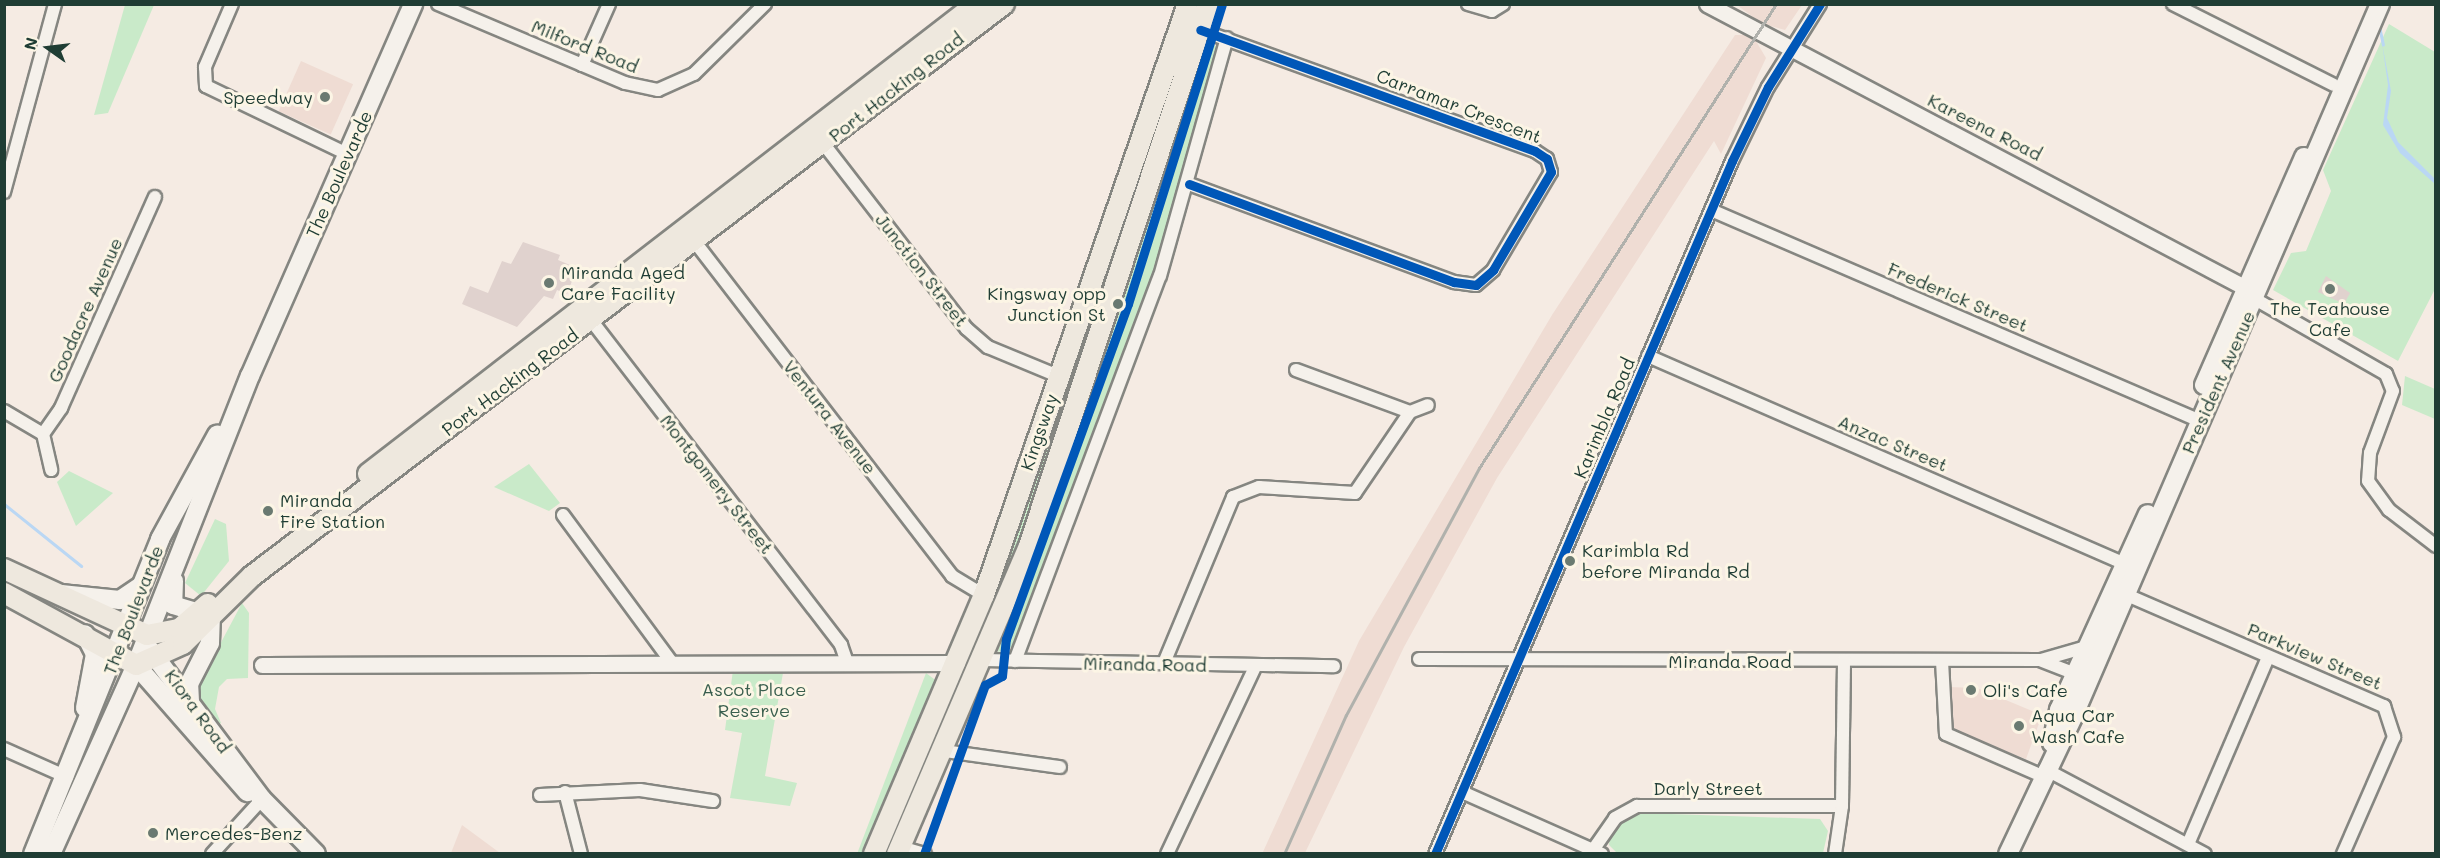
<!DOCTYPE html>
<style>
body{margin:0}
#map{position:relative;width:2440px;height:858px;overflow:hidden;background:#f5ebe3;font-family:Mali,sans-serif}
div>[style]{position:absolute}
.built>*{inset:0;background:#efdcd3;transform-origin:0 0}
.green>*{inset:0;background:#c9eac9}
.water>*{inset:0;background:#bad7f4}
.stream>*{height:3px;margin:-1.5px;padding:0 1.5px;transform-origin:1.5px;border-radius:1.5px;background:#bad7f4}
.building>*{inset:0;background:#e0d2ce}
.roads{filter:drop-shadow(2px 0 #858681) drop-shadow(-2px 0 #858681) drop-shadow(0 2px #858681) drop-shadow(0 -2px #858681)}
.minor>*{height:12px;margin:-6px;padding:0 6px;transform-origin:6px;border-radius:6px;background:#f5f1eb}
.tertiary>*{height:15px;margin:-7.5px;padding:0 7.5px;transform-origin:7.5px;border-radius:7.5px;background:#f5f1eb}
.secondary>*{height:18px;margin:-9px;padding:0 9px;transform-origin:9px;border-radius:9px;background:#f5f1eb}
.primary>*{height:20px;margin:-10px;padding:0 10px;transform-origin:10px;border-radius:10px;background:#eee8de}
.rail>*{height:3px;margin:-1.5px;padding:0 1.5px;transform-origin:1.5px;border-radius:1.5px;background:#b0b1ac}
.cycleway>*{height:9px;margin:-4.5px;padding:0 4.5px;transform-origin:4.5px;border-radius:4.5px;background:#0057b8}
.dots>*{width:16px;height:16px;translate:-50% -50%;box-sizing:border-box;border:3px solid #fcf5e5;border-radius:50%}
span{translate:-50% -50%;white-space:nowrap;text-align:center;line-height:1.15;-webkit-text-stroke:6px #fcf5e5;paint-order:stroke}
.street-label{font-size:18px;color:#1f3d34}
.poi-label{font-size:18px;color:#1f3d34}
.right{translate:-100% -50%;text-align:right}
.left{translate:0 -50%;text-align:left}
.park-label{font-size:18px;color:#3a5f4e}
.frame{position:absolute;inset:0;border:6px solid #1f3d34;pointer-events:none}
.north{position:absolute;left:18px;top:18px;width:60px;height:60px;-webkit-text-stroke:4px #fcf5e5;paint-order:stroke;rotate:284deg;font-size:16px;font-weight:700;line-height:24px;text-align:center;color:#1f3d34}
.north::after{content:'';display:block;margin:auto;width:21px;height:27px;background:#1f3d34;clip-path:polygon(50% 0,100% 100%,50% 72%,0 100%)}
</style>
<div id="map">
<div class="built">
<div style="clip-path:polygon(1737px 5px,1802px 5px,1785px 30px,1767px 25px,1756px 41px,1766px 58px,1721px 154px,1714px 141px,1497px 478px,1404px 647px,1305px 853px,1262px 854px,1359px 641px,1552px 315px,1735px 35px,1742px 35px,1753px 17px)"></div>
<div style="left:301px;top:61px;width:57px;height:55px;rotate:24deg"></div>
<div style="clip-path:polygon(1949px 687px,1977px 688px,2042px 715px,2026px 759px,1951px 730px)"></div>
<div style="clip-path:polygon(462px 825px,500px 853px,451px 853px)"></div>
</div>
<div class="green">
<div style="clip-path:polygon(125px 5px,154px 5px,108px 113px,94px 115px)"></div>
<div style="clip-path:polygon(2389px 24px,2435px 52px,2435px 289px,2398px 361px,2273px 290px,2291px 253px,2306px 251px,2331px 191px,2323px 170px)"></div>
<div style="clip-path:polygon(1213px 42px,1222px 57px,1189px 184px,1021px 644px,998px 652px,1008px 574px,993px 569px,1159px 104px,1174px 108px,1203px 44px)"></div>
<div style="clip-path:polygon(2405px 376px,2435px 389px,2435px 419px,2402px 405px)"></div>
<div style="clip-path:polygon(529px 464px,560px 503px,549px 511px,494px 487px)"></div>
<div style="clip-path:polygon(69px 471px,113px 493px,76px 526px,57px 482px)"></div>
<div style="clip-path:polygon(215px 519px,226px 524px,229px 561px,201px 596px,185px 583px)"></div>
<div style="clip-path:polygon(242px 603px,249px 613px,248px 678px,227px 679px,219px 687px,215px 709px,221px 723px,216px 726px,193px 695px)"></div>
<div style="clip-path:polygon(733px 670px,783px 673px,765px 776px,797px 783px,790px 806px,730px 798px,742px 733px,725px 730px)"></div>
<div style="clip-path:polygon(926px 673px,938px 682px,866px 853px,857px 854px)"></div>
<div style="clip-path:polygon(1642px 813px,1820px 819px,1828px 831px,1823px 853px,1617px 853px,1609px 845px,1610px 833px,1623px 819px)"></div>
</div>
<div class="water">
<div style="clip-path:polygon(2382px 43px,2391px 91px,2387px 118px,2398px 142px,2435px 179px,2435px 184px,2400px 153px,2383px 125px,2388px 85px)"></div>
</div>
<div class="stream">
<div style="left:2379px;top:26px;width:19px;rotate:78deg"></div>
<div style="left:4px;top:504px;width:99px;rotate:38.8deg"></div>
</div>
<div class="building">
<div style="clip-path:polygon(523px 242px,560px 255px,558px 260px,577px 268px,567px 294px,557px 290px,553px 299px,544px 296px,517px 327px,462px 304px,470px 286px,488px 293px,502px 261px,511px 264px)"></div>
<div style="clip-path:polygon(2326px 276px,2350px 293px,2344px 304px,2318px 292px)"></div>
</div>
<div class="roads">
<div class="minor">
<div style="left:232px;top:4px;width:69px;rotate:113.2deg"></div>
<div style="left:205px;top:67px;width:19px;rotate:87deg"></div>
<div style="left:206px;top:86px;width:157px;rotate:25.7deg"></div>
<div style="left:438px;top:4px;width:203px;rotate:22.9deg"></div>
<div style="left:625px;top:83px;width:34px;rotate:12deg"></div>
<div style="left:658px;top:90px;width:39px;rotate:-24deg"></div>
<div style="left:694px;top:74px;width:100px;rotate:-44.6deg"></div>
<div style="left:1468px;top:4px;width:25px;rotate:16deg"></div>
<div style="left:1492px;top:11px;width:13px;rotate:-32deg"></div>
<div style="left:2173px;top:4px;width:180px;rotate:26.7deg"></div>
<div style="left:582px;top:65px;width:67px;rotate:-66.1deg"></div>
<div style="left:823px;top:143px;width:235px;rotate:52.3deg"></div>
<div style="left:967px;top:329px;width:28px;rotate:41deg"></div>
<div style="left:988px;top:347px;width:76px;rotate:22.5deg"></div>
<div style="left:1189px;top:184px;width:283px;rotate:20.3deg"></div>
<div style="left:1454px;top:282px;width:22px;rotate:8deg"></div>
<div style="left:1476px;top:285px;width:23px;rotate:-41deg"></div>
<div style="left:1493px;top:270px;width:114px;rotate:-59.4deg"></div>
<div style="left:1551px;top:172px;width:14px;rotate:-107deg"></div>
<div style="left:1547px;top:159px;width:14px;rotate:-146deg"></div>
<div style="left:1535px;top:151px;width:356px;rotate:-160.1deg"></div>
<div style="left:4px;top:192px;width:195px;rotate:-74.8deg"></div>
<div style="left:1711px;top:210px;width:523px;rotate:23.33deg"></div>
<div style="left:695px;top:242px;width:421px;rotate:52.4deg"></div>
<div style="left:952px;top:576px;width:37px;rotate:31deg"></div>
<div style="left:2255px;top:299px;width:151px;rotate:29.8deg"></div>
<div style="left:2386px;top:374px;width:18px;rotate:68deg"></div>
<div style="left:2393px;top:391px;width:66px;rotate:110.4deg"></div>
<div style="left:2370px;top:453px;width:28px;rotate:94deg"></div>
<div style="left:2368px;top:481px;width:36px;rotate:54deg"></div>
<div style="left:2389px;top:510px;width:59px;rotate:37.5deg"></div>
<div style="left:591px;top:320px;width:410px;rotate:52.4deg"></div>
<div style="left:841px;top:645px;width:18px;rotate:71deg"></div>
<div style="left:1648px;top:356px;width:518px;rotate:23.55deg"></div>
<div style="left:1296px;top:370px;width:121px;rotate:20.2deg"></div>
<div style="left:1410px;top:412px;width:19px;rotate:-21deg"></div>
<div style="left:4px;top:411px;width:45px;rotate:30.5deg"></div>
<div style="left:43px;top:434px;width:37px;rotate:77deg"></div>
<div style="left:43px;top:434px;width:32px;rotate:-55deg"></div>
<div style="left:61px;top:408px;width:231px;rotate:-66deg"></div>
<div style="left:563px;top:515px;width:184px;rotate:53.6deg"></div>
<div style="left:2120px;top:592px;width:288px;rotate:23.4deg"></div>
<div style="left:2384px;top:706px;width:33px;rotate:72deg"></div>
<div style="left:2394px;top:737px;width:128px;rotate:113.6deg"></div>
<div style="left:1419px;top:659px;width:622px;rotate:0.09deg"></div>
<div style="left:2041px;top:660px;width:47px;rotate:-16.1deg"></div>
<div style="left:982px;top:660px;width:352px;rotate:1deg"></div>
<div style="left:1015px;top:661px;width:411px;rotate:-69.4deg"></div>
<div style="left:1160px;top:276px;width:247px;rotate:-74.3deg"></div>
<div style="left:1942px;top:661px;width:73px;rotate:86.9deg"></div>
<div style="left:1946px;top:734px;width:105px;rotate:23.6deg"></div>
<div style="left:2042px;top:661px;width:42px;rotate:21deg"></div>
<div style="left:1164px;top:663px;width:180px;rotate:-67.4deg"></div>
<div style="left:1233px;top:497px;width:28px;rotate:-21deg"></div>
<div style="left:1259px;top:487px;width:96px;rotate:3.6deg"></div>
<div style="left:1355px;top:493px;width:98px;rotate:-55.8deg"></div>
<div style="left:4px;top:749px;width:69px;rotate:24deg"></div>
<div style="left:944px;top:751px;width:117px;rotate:7.9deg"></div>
<div style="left:2045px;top:769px;width:181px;rotate:28deg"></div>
<div style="left:565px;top:792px;width:64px;rotate:75.5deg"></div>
<div style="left:1462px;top:792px;width:153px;rotate:23.9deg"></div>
<div style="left:540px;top:795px;width:100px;rotate:-2.9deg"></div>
<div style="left:640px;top:790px;width:74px;rotate:8.6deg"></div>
<div style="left:2188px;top:844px;width:203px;rotate:-66.8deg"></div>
<div style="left:900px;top:847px;width:26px;rotate:16deg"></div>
<div style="left:1593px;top:850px;width:39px;rotate:-55deg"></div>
<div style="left:1615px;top:818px;width:25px;rotate:-29deg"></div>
<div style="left:1637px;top:806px;width:205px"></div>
<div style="left:212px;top:854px;width:74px;rotate:-47.7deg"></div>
<div style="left:1167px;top:854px;width:207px;rotate:-64.8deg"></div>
<div style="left:1435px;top:854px;width:754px;rotate:-66.8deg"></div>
<div style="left:1732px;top:161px;width:82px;rotate:-64.1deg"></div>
<div style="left:1768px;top:87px;width:98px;rotate:-57.9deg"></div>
<div style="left:1835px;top:854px;width:49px;rotate:-81.7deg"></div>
<div style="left:1842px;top:806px;width:146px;rotate:-89.2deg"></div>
</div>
<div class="tertiary">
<div style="left:1707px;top:4px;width:607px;rotate:27.79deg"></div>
<div style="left:262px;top:665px;width:695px;rotate:-0.16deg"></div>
</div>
<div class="secondary">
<div style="left:2204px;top:385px;width:249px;rotate:-66.3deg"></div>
<div style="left:174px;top:581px;width:24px;rotate:92deg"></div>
<div style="left:173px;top:605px;width:28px;rotate:17deg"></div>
<div style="left:61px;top:594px;width:59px;rotate:5.8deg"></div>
<div style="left:120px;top:600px;width:25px;rotate:-34deg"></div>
<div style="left:147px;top:646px;width:191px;rotate:53.1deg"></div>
<div style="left:262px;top:799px;width:77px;rotate:45.5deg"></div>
<div style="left:136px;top:665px;width:169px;rotate:48.8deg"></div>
<div style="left:190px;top:701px;width:17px;rotate:-93deg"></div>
<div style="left:189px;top:684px;width:46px;rotate:-62.9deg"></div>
<div style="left:210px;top:643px;width:23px;rotate:-88deg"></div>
<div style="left:85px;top:708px;width:55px;rotate:-79.5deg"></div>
<div style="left:95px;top:654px;width:22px;rotate:-117deg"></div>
<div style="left:2052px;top:743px;width:34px;rotate:-78deg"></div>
<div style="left:2059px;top:710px;width:215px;rotate:-65.6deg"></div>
<div style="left:33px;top:854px;width:340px;rotate:-68deg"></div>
<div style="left:160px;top:539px;width:119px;rotate:-61.3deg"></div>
<div style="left:51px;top:854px;width:207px;rotate:-65.8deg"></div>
<div style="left:136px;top:665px;width:311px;rotate:-68.5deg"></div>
<div style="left:250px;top:376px;width:406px;rotate:-66.3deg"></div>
<div style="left:2008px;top:854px;width:152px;rotate:-64.6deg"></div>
<div style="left:2073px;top:717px;width:776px;rotate:-66.7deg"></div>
</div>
<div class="primary">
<div style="left:368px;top:474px;width:768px;rotate:-37.7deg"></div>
<div style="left:4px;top:569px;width:157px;rotate:24.8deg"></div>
<div style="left:147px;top:635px;width:33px;rotate:-11deg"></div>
<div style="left:179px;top:629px;width:38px;rotate:-41deg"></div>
<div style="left:4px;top:593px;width:150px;rotate:28.6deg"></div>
<div style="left:136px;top:665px;width:51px;rotate:-24.1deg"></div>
<div style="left:183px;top:644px;width:97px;rotate:-44.6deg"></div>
<div style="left:252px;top:576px;width:945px;rotate:-37.26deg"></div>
<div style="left:874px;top:854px;width:281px;rotate:-67deg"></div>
<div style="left:984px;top:595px;width:625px;rotate:-70.96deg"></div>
<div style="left:897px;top:854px;width:335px;rotate:-66.8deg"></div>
<div style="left:1029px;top:546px;width:571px;rotate:-71.72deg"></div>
</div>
</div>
<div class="rail">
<div style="left:1284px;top:854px;width:152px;rotate:-66deg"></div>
<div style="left:1346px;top:715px;width:281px;rotate:-61.7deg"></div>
<div style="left:1479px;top:468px;width:551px;rotate:-57.38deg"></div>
</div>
<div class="cycleway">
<div style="left:1189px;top:184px;width:283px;rotate:20.3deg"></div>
<div style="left:1454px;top:282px;width:22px;rotate:8deg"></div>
<div style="left:1476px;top:285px;width:23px;rotate:-41deg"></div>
<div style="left:1493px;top:270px;width:114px;rotate:-59.4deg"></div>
<div style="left:1551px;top:172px;width:14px;rotate:-107deg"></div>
<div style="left:1547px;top:159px;width:14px;rotate:-146deg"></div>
<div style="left:1535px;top:151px;width:356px;rotate:-160.1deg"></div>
<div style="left:924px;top:854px;width:180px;rotate:-70.2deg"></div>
<div style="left:985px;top:685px;width:19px;rotate:-28deg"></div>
<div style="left:1002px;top:676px;width:37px;rotate:-84deg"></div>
<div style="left:1006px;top:639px;width:357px;rotate:-70deg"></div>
<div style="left:1128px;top:304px;width:314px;rotate:-72.6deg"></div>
<div style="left:1435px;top:854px;width:754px;rotate:-66.8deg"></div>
<div style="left:1732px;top:161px;width:82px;rotate:-64.1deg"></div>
<div style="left:1768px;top:87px;width:98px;rotate:-57.9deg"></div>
</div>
<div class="dots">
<div style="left:325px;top:97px;background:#6a7a71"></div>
<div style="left:549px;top:283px;background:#6a7a71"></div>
<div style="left:2330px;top:289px;background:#6a7a71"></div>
<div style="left:1118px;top:304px;background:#6a7a71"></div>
<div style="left:268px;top:511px;background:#6a7a71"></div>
<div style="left:1570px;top:561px;background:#6a7a71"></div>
<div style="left:1971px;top:690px;background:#6a7a71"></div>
<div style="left:2019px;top:726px;background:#6a7a71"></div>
<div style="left:153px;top:833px;background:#6a7a71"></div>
</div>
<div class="street-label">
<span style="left:585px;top:46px;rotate:22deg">Milford Road</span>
<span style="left:896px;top:87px;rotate:-38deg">Port Hacking Road</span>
<span style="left:1459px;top:106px;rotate:21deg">Carramar Crescent</span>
<span style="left:1985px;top:127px;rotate:27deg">Kareena Road</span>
<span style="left:339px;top:174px;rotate:-66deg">The Boulevarde</span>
<span style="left:922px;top:270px;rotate:52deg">Junction Street</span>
<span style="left:1958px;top:297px;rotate:23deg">Frederick Street</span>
<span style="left:85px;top:310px;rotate:-66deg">Goodacre Avenue</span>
<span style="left:510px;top:382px;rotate:-37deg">Port Hacking Road</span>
<span style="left:2218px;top:382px;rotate:-66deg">President Avenue</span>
<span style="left:830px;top:417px;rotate:52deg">Ventura Avenue</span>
<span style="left:1604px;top:418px;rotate:-67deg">Karimbla Road</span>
<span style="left:1039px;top:432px;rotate:-71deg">Kingsway</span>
<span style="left:1893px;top:443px;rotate:23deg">Anzac Street</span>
<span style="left:717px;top:484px;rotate:52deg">Montgomery Street</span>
<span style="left:133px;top:610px;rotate:-69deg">The Boulevarde</span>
<span style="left:2315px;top:656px;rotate:23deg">Parkview Street</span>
<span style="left:1730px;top:661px">Miranda Road</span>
<span style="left:1145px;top:664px;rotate:1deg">Miranda Road</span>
<span style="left:198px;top:711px;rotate:54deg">Kiora Road</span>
<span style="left:1708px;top:788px">Darly Street</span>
</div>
<div class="poi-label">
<span class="right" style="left:313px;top:97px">Speedway</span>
<span class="left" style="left:561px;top:283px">Miranda Aged<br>Care Facility</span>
<span class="right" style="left:1106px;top:304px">Kingsway opp<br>Junction St</span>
<span style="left:2330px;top:319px">The Teahouse<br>Cafe</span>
<span class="left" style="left:280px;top:511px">Miranda<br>Fire Station</span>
<span class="left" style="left:1582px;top:561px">Karimbla Rd<br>before Miranda Rd</span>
<span class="left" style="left:1983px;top:690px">Oli's Cafe</span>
<span class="left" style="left:2031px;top:726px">Aqua Car<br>Wash Cafe</span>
<span class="left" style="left:165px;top:833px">Mercedes-Benz</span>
</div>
<div class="park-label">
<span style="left:754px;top:700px">Ascot Place<br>Reserve</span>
</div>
<div class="frame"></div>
<div class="north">N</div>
</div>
